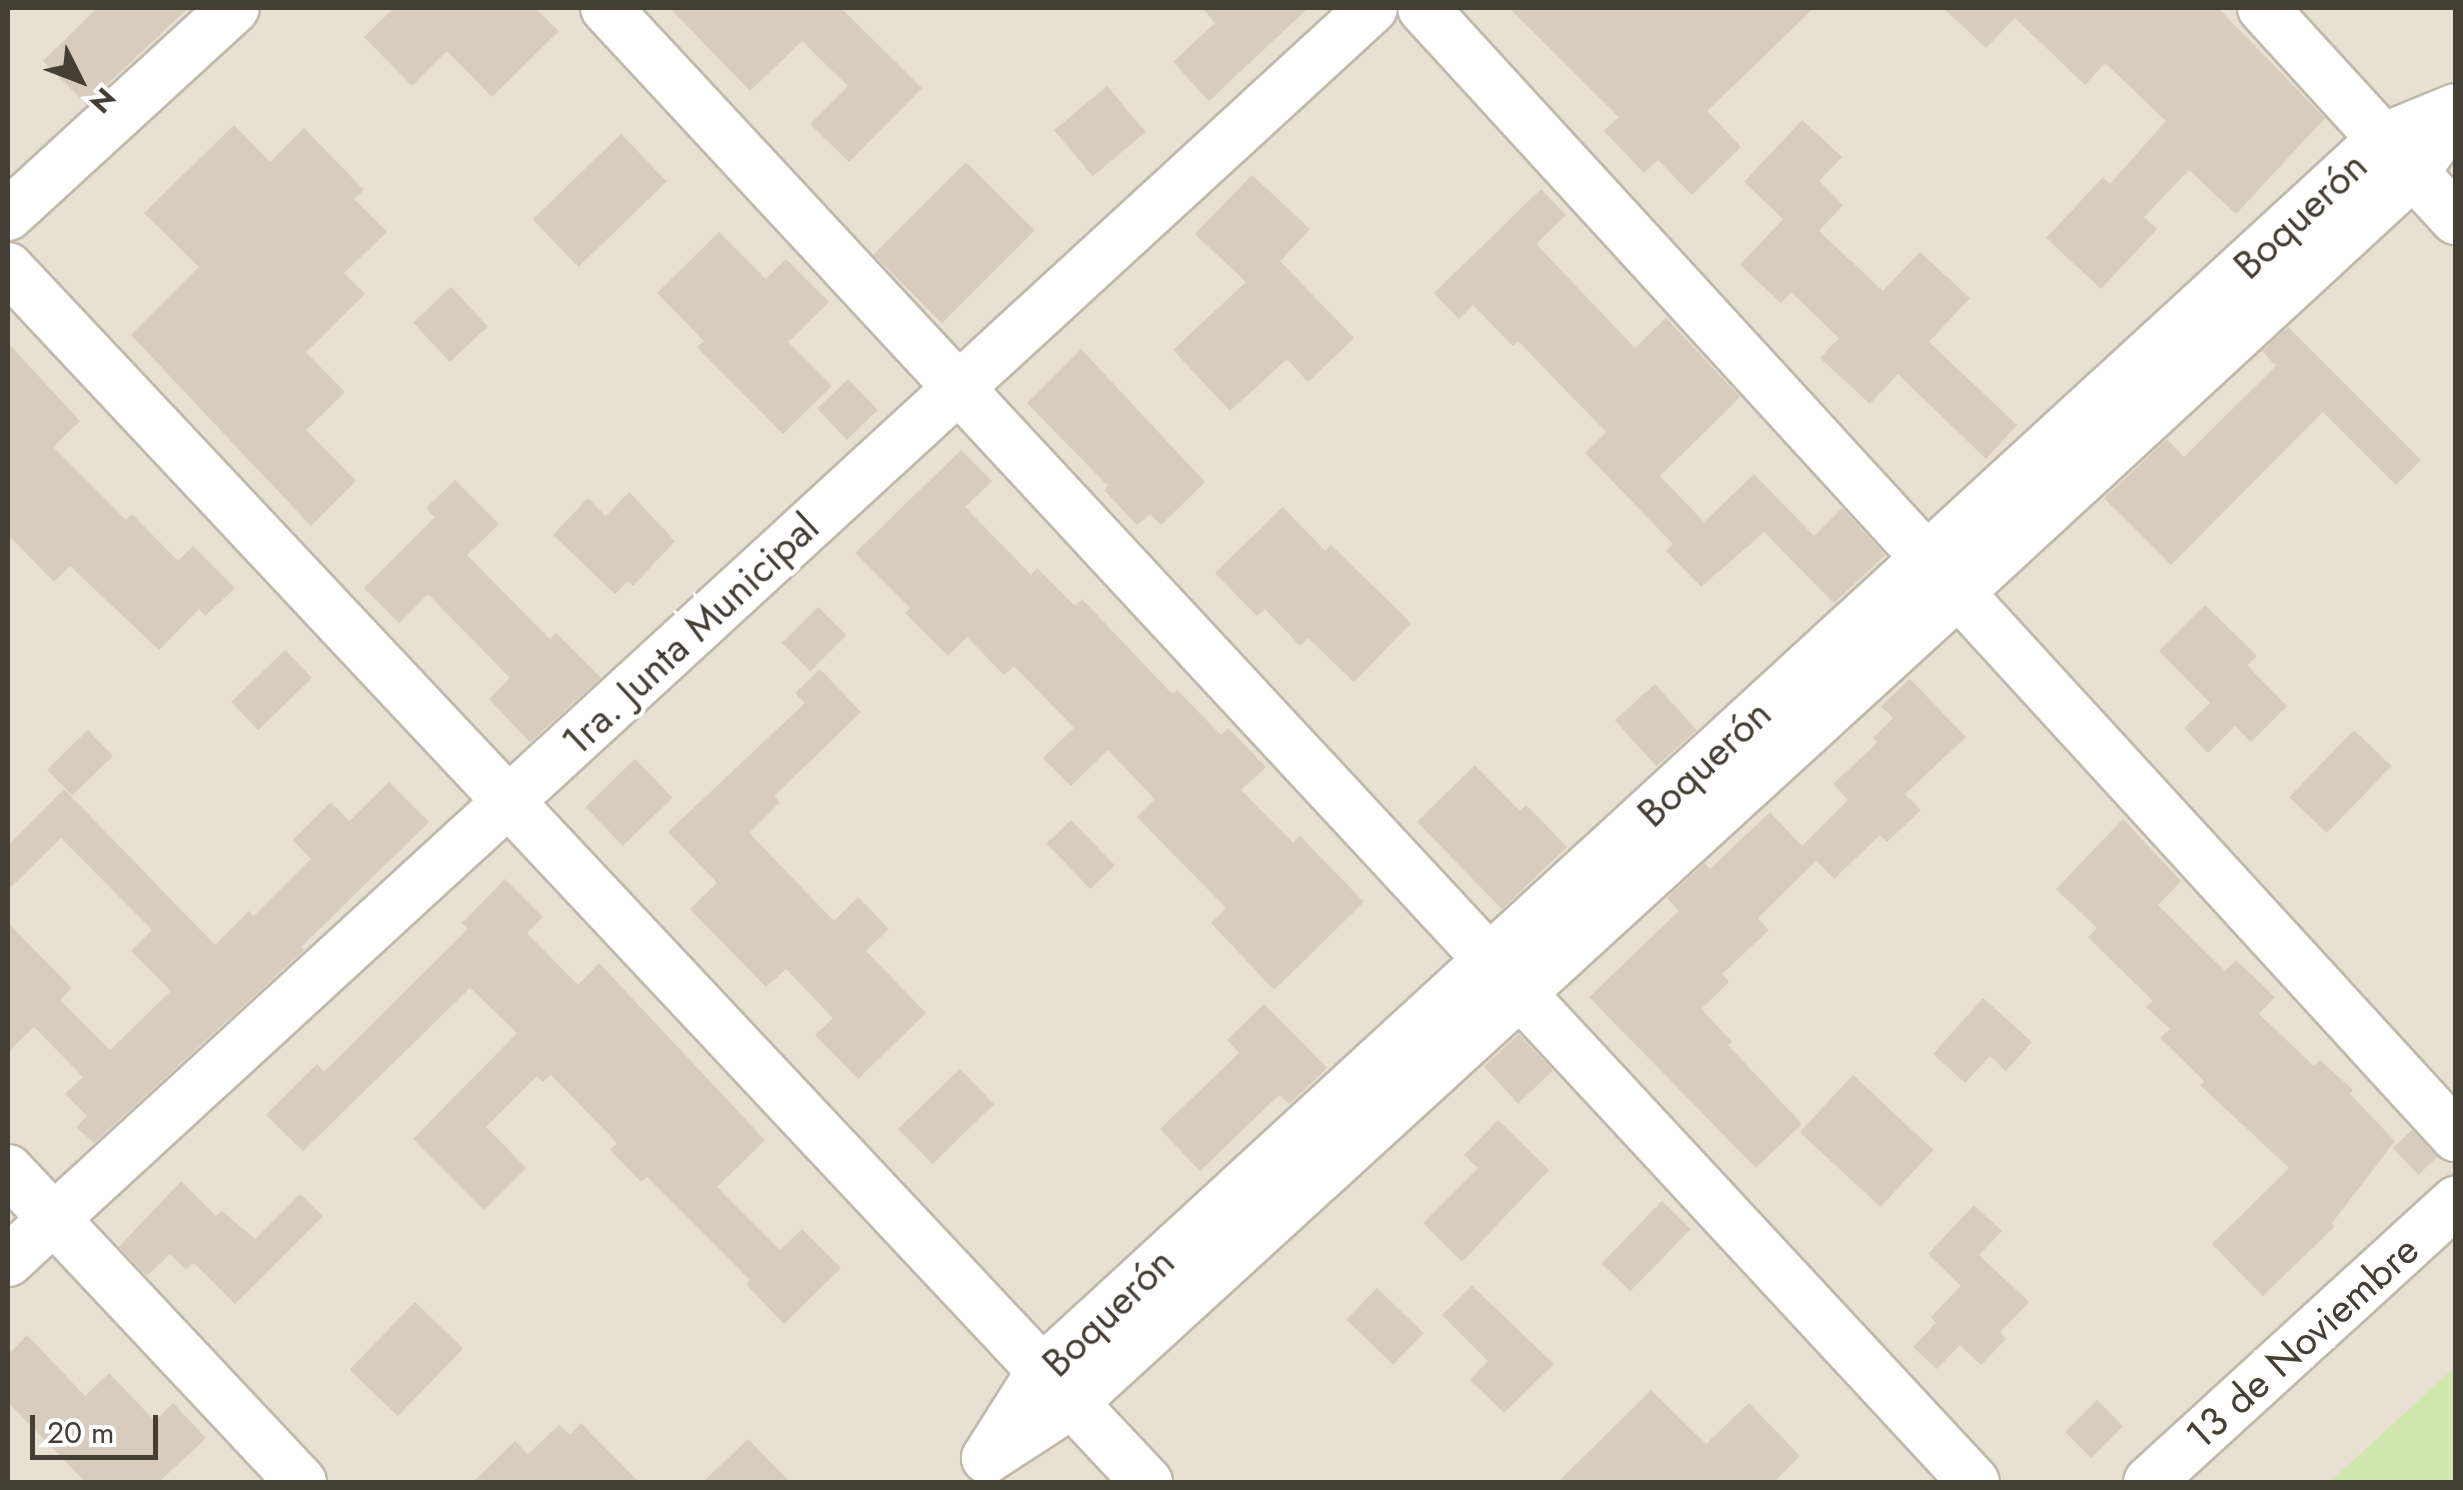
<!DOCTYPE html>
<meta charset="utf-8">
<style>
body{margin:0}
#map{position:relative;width:2463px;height:1490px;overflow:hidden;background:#f3eee5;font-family:Jost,sans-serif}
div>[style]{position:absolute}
.residential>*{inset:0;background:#e7e0d3;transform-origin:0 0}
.green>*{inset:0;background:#d0e7ae}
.building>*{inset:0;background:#d7ccbe;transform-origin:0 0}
.roads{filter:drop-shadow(2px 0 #c1b8ab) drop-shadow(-2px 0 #c1b8ab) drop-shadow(0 2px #c1b8ab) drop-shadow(0 -2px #c1b8ab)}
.minor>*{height:50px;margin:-25px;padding:0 25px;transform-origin:25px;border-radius:25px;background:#fff}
span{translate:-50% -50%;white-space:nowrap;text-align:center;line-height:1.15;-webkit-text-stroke:9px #fff;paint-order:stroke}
.street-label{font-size:40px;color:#453e35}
.frame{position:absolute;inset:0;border:10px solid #453e35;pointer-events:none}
.north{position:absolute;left:30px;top:30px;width:100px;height:100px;-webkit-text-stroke:8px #fff;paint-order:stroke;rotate:132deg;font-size:28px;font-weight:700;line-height:40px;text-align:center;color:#453e35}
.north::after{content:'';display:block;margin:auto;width:35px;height:45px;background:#453e35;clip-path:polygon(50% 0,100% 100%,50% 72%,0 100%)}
.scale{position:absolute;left:30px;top:1415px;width:128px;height:45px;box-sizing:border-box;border:5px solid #453e35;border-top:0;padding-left:12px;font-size:30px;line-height:35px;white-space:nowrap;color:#453e35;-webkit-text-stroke:8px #fff;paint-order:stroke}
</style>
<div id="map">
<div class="residential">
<div style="left:8px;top:8px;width:2447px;height:1474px"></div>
</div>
<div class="green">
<div style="clip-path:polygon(2455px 1367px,2455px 1482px,2330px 1482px)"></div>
</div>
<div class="building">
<div style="clip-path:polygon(97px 8px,188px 8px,86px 104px,43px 61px)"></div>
<div style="clip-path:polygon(394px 8px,535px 8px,559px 31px,492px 97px,447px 51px,412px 86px,364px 37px)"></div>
<div style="clip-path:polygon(670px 8px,841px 8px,922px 88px,849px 162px,810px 124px,848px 86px,802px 41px,750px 91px)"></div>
<div style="clip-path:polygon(1202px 8px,1308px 8px,1209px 101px,1173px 62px,1215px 23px)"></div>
<div style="clip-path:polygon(1509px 8px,1814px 8px,1707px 111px,1741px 147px,1692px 195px,1658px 160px,1644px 173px,1604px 131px,1619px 117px)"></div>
<div style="clip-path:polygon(1943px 8px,2218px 8px,2325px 118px,2236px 214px,2189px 170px,2144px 217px,2157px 229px,2101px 289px,2046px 238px,2103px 177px,2110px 184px,2166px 121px,2105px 63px,2085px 85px,2015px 18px,1986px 48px)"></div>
<div style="left:1107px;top:86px;width:60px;height:69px;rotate:50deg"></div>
<div style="clip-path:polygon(1802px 120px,1842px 157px,1819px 181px,1843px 205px,1819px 231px,1883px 291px,1920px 252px,1970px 298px,1929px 342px,2017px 425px,1986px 459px,1898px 374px,1870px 404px,1820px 358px,1839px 338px,1791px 292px,1781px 303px,1740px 265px,1783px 219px,1744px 182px)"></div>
<div style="clip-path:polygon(234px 125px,270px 162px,304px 128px,364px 190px,354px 199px,387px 232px,344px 273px,365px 294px,306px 352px,345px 392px,306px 430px,356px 481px,311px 526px,131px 335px,199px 267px,144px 213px)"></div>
<div style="left:621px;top:134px;width:66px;height:123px;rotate:46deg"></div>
<div style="left:966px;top:162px;width:97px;height:131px;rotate:45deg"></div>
<div style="clip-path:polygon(1252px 175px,1310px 229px,1280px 261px,1354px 338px,1308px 382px,1287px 359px,1230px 411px,1173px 350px,1246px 282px,1195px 234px)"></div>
<div style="clip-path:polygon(1541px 189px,1566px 215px,1536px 244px,1635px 348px,1666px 318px,1740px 397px,1660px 476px,1704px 522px,1754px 474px,1814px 536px,1842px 508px,1885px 555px,1834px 603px,1764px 532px,1701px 587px,1666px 551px,1673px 544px,1585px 453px,1606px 432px,1518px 341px,1513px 346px,1473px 305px,1459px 319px,1434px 293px)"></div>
<div style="clip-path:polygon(719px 232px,766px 279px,786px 259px,829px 302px,788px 342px,832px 386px,783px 434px,697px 347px,704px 341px,657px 293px)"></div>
<div style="left:451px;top:287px;width:54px;height:52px;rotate:47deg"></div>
<div style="clip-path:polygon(2288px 327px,2421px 460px,2396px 485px,2323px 412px,2171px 565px,2104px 498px,2167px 439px,2184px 457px,2276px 366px,2262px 351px)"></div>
<div style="clip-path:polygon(8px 343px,80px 421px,53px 447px,126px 520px,132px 514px,178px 561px,193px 546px,235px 588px,205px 616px,199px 609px,159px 650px,70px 566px,54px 582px,8px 535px)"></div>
<div style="clip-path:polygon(1081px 349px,1205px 482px,1161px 525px,1150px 514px,1137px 525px,1104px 490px,1108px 486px,1027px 403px)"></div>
<div style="left:848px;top:379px;width:43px;height:43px;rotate:46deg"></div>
<div style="clip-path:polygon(961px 450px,992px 481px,965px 507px,1031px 575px,1037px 568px,1075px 606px,1082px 599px,1172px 694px,1177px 690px,1221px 735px,1228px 728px,1266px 767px,1241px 790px,1293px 843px,1300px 836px,1364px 902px,1274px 990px,1211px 923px,1226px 908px,1137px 817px,1155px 799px,1108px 750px,1071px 786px,1043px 758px,1074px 728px,1014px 666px,1004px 675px,967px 637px,948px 656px,905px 613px,910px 608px,855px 553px)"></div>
<div style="clip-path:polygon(455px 480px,499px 524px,467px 555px,550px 639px,556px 633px,601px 678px,530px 742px,489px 699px,510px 678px,428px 594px,399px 623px,364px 588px,435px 517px,426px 508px)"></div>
<div style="clip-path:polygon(629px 492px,675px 541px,633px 586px,628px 581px,615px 594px,553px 535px,588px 498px,606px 516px)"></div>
<div style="clip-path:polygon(1283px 507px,1325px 551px,1331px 545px,1411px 623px,1354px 682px,1308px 638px,1300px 646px,1265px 609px,1257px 616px,1215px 573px)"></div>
<div style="clip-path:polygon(2205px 605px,2257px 656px,2247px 665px,2287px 706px,2251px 742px,2235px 726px,2208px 753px,2184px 728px,2210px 703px,2159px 651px)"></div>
<div style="left:818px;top:607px;width:40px;height:51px;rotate:45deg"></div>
<div style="left:285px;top:650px;width:39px;height:75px;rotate:46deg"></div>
<div style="clip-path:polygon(820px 669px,861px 712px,774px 796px,780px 802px,749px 833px,834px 921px,858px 897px,889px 929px,866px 951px,926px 1013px,858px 1079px,815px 1035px,833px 1018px,786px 969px,766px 987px,690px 909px,717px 883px,668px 832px,805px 703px,795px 693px)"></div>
<div style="clip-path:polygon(1910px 679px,1966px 737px,1905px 794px,1921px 810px,1887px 842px,1880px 835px,1834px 879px,1802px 846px,1848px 800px,1833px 784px,1878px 742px,1873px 738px,1893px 718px,1881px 706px)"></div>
<div style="left:1655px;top:684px;width:62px;height:54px;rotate:48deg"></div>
<div style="left:88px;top:730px;width:36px;height:57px;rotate:46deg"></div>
<div style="left:2354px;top:730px;width:52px;height:93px;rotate:44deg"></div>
<div style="left:635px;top:759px;width:54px;height:69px;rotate:46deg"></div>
<div style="clip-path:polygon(1475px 765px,1520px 811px,1526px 805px,1567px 847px,1502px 909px,1417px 822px)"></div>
<div style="clip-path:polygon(389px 782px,429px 822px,301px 947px,304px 950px,94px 1143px,76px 1127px,87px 1116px,65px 1094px,83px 1077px,34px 1027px,8px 1052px,8px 923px,72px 988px,60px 1000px,110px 1050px,171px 991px,131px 951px,152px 930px,61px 838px,8px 890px,8px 846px,64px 789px,215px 945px,249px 911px,254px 916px,311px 859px,293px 840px,331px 802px,349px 821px)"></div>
<div style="clip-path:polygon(1770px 812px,1816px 861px,1758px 918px,1769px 930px,1722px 974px,1729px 982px,1701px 1009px,1732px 1042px,1728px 1045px,1802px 1124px,1756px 1168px,1589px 997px,1679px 911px,1667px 898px,1705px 863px,1710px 869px)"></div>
<div style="clip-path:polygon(2123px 819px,2181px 881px,2158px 905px,2225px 971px,2236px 960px,2275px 997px,2259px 1014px,2314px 1066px,2320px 1060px,2353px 1090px,2350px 1094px,2395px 1141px,2332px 1223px,2335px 1226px,2263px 1296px,2212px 1244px,2289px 1168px,2200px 1085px,2204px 1081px,2160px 1038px,2170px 1029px,2146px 1007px,2153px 1001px,2088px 937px,2097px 928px,2056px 889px)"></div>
<div style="left:1071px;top:820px;width:63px;height:34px;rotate:46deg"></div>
<div style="clip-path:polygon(505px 879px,543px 917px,527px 933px,578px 985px,599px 963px,765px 1140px,717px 1187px,780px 1250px,802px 1229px,841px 1268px,784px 1324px,746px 1284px,750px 1280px,647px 1177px,641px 1182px,610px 1150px,617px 1143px,551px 1075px,543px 1082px,537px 1076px,486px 1127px,526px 1168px,484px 1210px,413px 1139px,517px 1033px,470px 988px,303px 1151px,266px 1115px,317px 1064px,324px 1072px,468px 929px,462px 923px)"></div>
<div style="clip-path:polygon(1983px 998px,2032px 1042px,2006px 1071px,1990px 1056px,1965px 1083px,1933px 1054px)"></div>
<div style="clip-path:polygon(1264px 1004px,1327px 1068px,1289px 1104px,1279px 1095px,1200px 1171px,1160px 1129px,1239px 1053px,1227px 1040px)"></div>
<div style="left:1519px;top:1034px;width:50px;height:48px;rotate:47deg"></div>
<div style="left:960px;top:1069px;width:49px;height:86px;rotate:46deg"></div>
<div style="left:1853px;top:1075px;width:110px;height:78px;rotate:43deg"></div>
<div style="clip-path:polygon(1498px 1120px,1549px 1170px,1462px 1262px,1423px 1223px,1478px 1168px,1464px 1155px)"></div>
<div style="left:2412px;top:1130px;width:37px;height:26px;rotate:47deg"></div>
<div style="clip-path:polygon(181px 1181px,216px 1216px,222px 1211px,255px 1239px,300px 1194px,323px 1216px,235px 1304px,194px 1263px,186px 1270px,170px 1254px,147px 1276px,119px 1247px)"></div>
<div style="left:1662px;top:1201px;width:40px;height:87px;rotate:44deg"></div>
<div style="clip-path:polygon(1974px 1205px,2002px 1231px,1979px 1255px,2029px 1302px,2000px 1332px,2006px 1339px,1981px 1365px,1960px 1345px,1937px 1369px,1913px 1347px,1936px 1323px,1931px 1317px,1961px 1286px,1928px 1254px)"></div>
<div style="clip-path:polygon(1472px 1286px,1554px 1364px,1504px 1413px,1470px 1380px,1488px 1361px,1442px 1315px)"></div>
<div style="left:1377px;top:1288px;width:65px;height:44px;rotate:44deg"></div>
<div style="left:415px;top:1302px;width:67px;height:94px;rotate:44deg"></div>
<div style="clip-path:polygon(27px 1335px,85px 1396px,109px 1373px,155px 1421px,173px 1403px,206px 1438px,159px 1482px,85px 1482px,8px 1402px,8px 1355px)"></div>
<div style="clip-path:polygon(1651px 1390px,1706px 1444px,1749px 1403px,1800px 1456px,1774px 1482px,1558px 1482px)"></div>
<div style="left:2097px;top:1400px;width:37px;height:45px;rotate:45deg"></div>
<div style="clip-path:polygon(581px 1423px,639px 1482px,473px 1482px,515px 1441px,528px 1454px,559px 1425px,570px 1435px)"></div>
<div style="clip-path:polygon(748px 1439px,790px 1482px,703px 1482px)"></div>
</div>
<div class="roads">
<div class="minor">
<div style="left:606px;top:8px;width:2011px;rotate:47.14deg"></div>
<div style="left:1423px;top:8px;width:1530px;rotate:47.52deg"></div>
<div style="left:2263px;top:8px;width:286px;rotate:47.6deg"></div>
<div style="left:2456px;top:109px;width:79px;rotate:157.7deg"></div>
<div style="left:2383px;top:139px;width:1212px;rotate:137.44deg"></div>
<div style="left:1490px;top:959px;width:609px;rotate:137.4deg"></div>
<div style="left:1042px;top:1371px;width:103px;rotate:122.3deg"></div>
<div style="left:987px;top:1458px;width:101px;rotate:-32.9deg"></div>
<div style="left:1072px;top:1403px;width:1202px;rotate:-42.44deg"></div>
<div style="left:1959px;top:592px;width:618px;rotate:-42.7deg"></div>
<div style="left:2413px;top:173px;width:74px;rotate:-54.4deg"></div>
<div style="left:8px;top:215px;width:306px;rotate:-42.5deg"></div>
<div style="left:8px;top:268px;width:1665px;rotate:46.83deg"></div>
<div style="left:8px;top:1170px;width:428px;rotate:46.8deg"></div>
<div style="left:8px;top:1261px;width:1852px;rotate:-42.57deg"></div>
<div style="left:2149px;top:1482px;width:416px;rotate:-42.4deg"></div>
</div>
</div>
<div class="street-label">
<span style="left:2300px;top:215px;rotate:-43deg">Boquerón</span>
<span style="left:690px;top:634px;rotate:-43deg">1ra. Junta Municipal</span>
<span style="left:1704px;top:763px;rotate:-43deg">Boquerón</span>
<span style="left:1108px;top:1312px;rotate:-44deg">Boquerón</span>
<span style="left:2302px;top:1342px;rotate:-42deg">13 de Noviembre</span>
</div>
<div class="frame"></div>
<div class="north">N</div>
<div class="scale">20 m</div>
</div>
